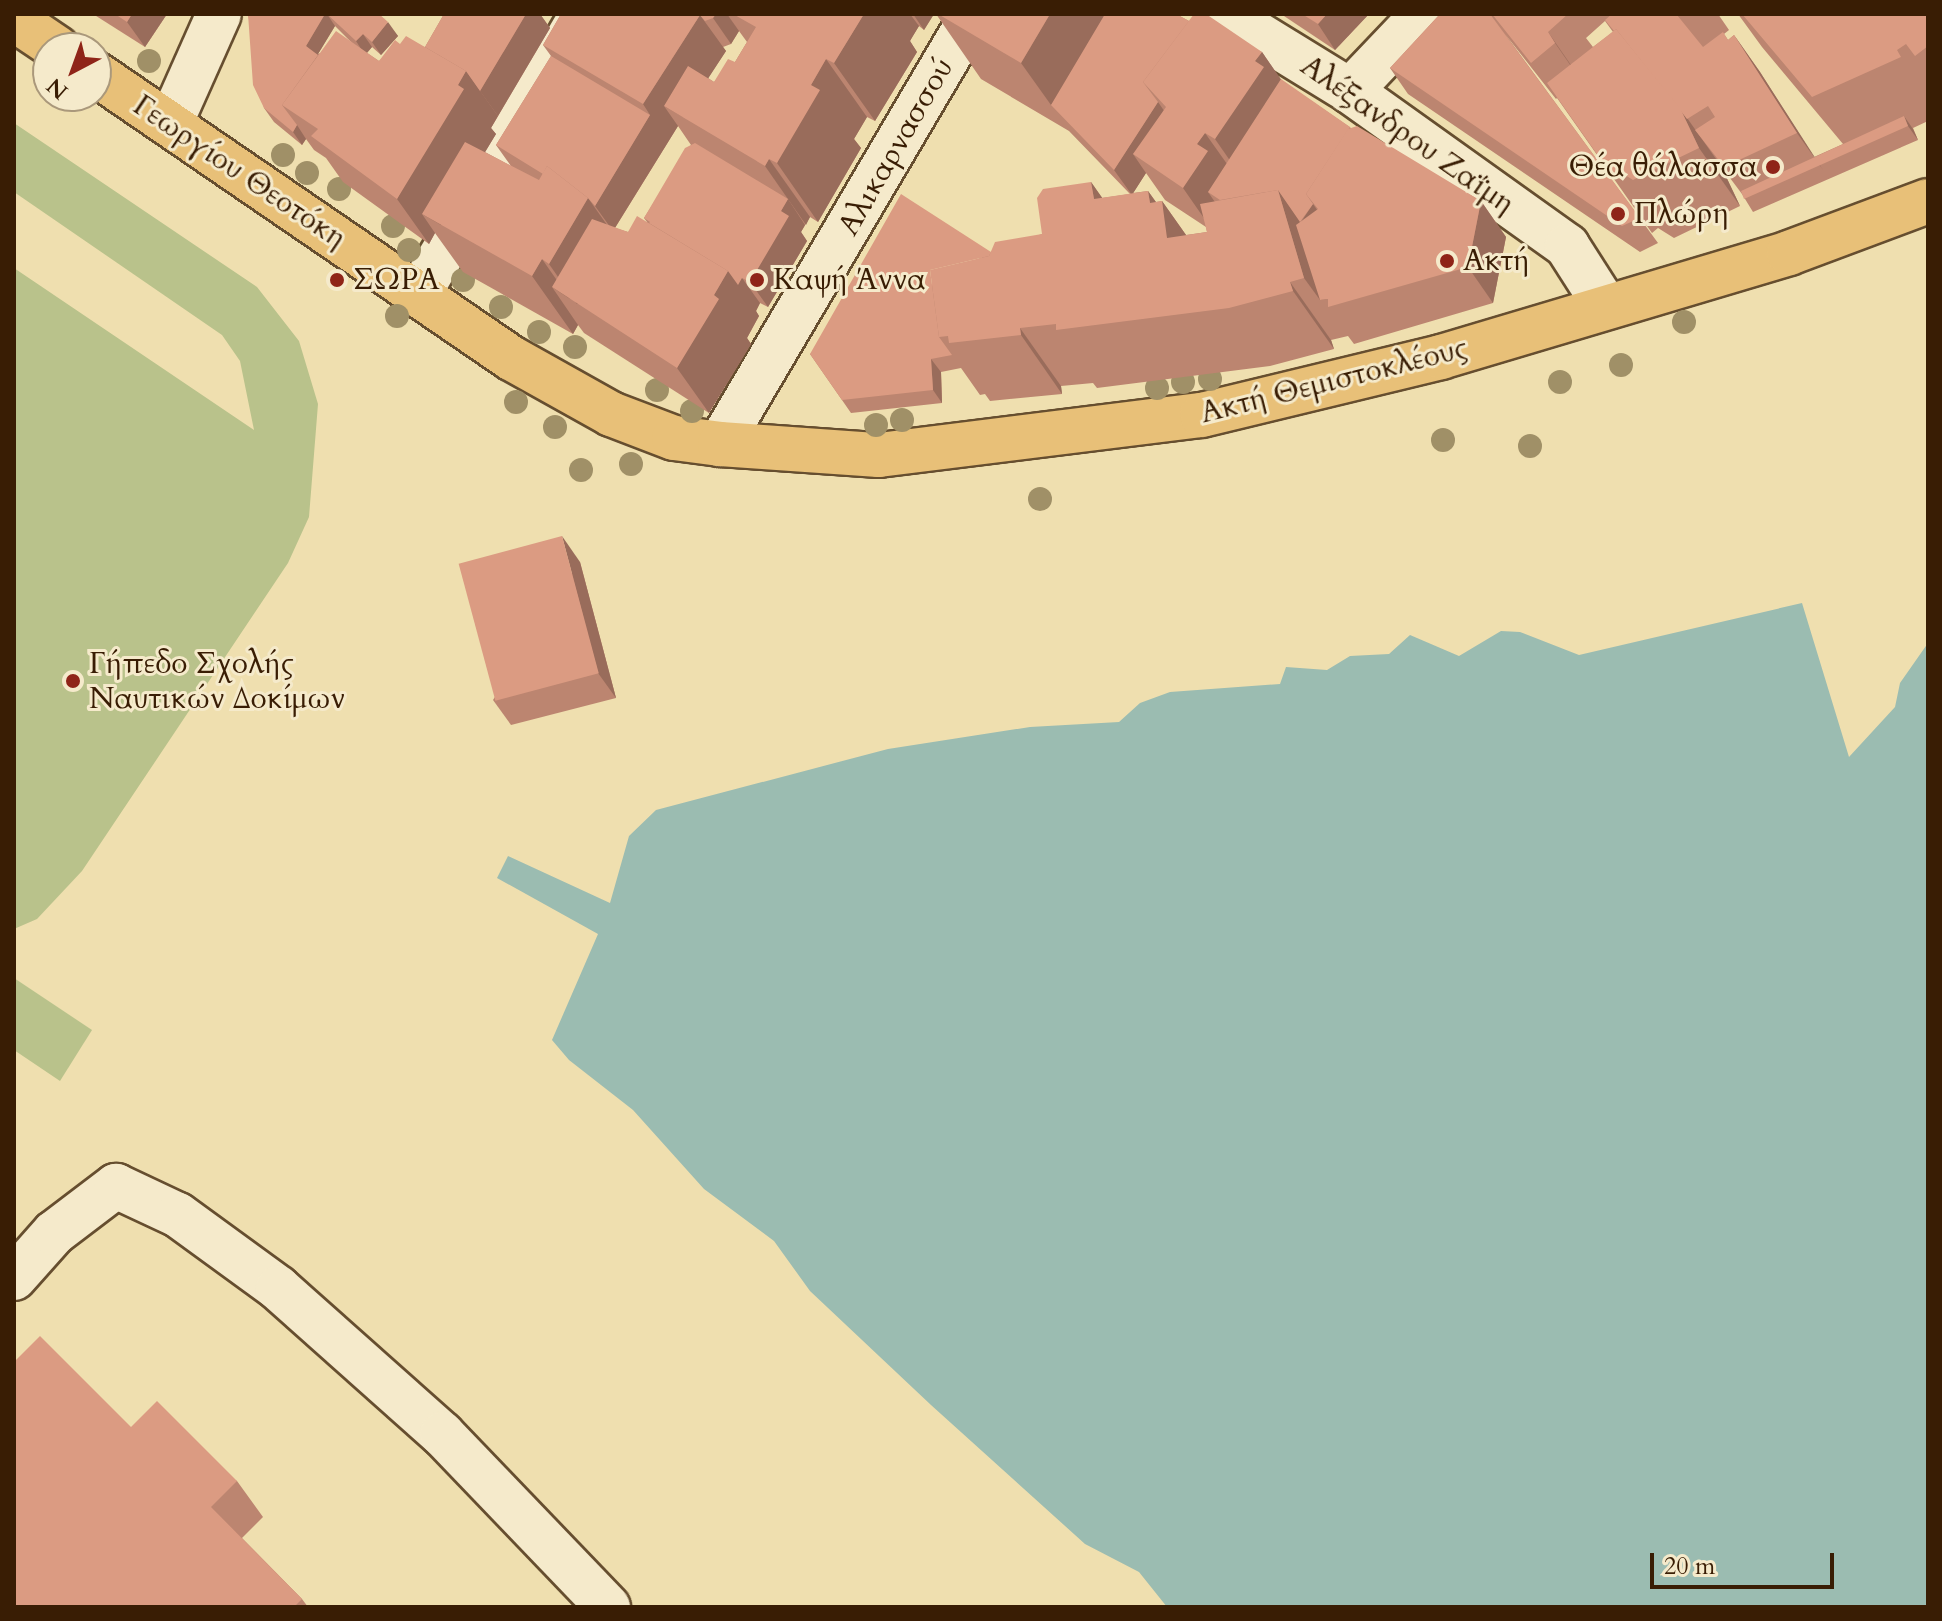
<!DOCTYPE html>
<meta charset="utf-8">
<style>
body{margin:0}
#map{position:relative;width:1942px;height:1621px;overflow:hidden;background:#efdfaf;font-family:Cardo,serif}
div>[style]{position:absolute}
.green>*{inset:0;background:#b9c28b}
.water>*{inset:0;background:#9bbcb1}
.roads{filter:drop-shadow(2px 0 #664e2f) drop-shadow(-2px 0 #664e2f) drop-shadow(0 2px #664e2f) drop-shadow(0 -2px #664e2f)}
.minor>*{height:44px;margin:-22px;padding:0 22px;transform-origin:22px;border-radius:22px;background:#f5eacb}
.major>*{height:44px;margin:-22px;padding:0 22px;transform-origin:22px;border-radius:22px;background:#e8c078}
.trees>*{width:24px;height:24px;margin:-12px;border-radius:50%;background:#a09067}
.wall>*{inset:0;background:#bc8570}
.shaded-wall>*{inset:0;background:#996c5b}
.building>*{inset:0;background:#db9b82;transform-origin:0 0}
.dots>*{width:22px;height:22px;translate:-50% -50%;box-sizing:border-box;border:4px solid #f5eacb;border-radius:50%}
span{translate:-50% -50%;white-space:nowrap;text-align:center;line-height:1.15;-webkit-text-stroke:6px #f5eacb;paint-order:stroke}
.street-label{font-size:30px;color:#391d04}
.poi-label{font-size:30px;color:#391d04}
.right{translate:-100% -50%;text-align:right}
.left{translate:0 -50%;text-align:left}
.frame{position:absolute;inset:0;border:16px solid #391d04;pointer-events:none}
.north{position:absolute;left:32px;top:32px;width:80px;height:80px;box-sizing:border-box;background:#f5eacb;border:2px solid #aa987b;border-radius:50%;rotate:221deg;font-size:22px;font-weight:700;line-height:32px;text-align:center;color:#391d04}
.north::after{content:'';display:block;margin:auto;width:28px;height:36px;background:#8f2418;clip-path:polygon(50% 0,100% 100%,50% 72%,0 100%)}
.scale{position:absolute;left:1650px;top:1553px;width:184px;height:36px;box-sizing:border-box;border:4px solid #391d04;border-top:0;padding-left:10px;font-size:24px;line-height:28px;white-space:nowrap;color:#391d04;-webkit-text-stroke:6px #f5eacb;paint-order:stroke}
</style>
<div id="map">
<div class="green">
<div style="clip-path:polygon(14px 123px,257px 287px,299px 341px,318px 404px,309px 517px,288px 563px,82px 871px,37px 919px,14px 929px,14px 268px,254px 430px,240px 361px,222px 335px,14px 192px)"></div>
<div style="clip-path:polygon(14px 978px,92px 1030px,60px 1081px,14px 1050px)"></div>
</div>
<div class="water">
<div style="clip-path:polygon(1802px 603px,1849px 757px,1895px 707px,1900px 683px,1928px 643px,1928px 1607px,1167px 1607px,1139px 1572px,1085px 1544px,931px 1405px,810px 1291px,774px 1241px,704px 1189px,633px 1110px,569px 1060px,552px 1040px,598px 934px,497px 878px,508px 856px,610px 903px,629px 836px,656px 810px,888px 749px,1030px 727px,1119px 722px,1140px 703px,1170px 692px,1280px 684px,1286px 667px,1327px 670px,1350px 656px,1389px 654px,1410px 635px,1459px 656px,1501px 631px,1520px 632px,1579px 655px)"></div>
</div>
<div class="roads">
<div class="minor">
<div style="left:1225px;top:14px;width:147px;rotate:31.6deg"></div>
<div style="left:1350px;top:91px;width:267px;rotate:35.5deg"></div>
<div style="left:1567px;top:246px;width:72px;rotate:57.4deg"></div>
<div style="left:1350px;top:91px;width:106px;rotate:-46.5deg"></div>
<div style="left:170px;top:124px;width:120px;rotate:-66deg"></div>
<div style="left:418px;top:295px;width:325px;rotate:-59.7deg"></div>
<div style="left:720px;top:444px;width:499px;rotate:-59.5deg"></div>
<div style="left:14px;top:1278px;width:60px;rotate:-48.4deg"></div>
<div style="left:54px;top:1233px;width:78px;rotate:-37.2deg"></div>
<div style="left:116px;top:1186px;width:68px;rotate:25.1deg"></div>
<div style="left:178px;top:1215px;width:124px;rotate:36.1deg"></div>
<div style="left:278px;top:1288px;width:220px;rotate:41.7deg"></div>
<div style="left:442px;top:1434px;width:240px;rotate:46.2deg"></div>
</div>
<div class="major">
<div style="left:14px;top:19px;width:52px;rotate:34deg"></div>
<div style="left:96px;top:74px;width:503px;rotate:34.39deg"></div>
<div style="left:511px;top:358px;width:115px;rotate:29.2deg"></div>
<div style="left:611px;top:414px;width:67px;rotate:20.9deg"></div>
<div style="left:674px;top:438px;width:46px;rotate:7.4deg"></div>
<div style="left:720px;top:444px;width:159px;rotate:4deg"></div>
<div style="left:879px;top:455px;width:325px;rotate:-7.1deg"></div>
<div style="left:1202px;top:415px;width:246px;rotate:-13.6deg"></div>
<div style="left:1441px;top:357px;width:363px;rotate:-16.6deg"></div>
<div style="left:1789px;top:253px;width:148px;rotate:-20.5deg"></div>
</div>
</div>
<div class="trees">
<div style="left:149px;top:61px"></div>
<div style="left:283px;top:155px"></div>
<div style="left:307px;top:173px"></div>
<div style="left:339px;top:189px"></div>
<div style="left:393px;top:226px"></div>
<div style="left:409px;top:250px"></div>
<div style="left:463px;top:280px"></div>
<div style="left:501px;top:307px"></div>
<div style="left:397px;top:316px"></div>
<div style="left:1684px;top:322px"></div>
<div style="left:539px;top:332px"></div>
<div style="left:575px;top:347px"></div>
<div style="left:1621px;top:365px"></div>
<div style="left:1210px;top:379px"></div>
<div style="left:1183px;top:382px"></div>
<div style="left:1560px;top:382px"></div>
<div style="left:1157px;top:388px"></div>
<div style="left:657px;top:390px"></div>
<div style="left:516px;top:402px"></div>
<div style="left:692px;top:411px"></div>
<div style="left:902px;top:420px"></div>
<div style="left:876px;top:425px"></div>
<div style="left:555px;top:427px"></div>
<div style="left:1443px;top:440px"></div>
<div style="left:1530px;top:446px"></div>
<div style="left:631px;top:464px"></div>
<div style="left:581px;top:470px"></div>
<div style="left:1040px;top:499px"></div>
</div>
<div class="wall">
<div style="clip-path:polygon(93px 14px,167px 14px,145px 47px)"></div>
<div style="clip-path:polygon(evenodd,248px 14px,379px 14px,398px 36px,381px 55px,372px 47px,367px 53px,379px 61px,400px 44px,425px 47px,444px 14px,540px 14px,550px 28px,491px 128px,496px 134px,485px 152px,511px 166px,496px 145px,551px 56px,543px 45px,561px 14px,934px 14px,924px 30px,919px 26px,912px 37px,910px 41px,917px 52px,875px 121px,867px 117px,854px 139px,861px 148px,818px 222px,810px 217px,801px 232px,807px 241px,768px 307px,760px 303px,756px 311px,759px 316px,747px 338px,751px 344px,709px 413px,584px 333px,578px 325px,573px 334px,463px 272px,435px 233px,429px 244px,343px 182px,326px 158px,314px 150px,306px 139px,302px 145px,274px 122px,264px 108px,248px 14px,335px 26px,351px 42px,318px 54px,335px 26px,248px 14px,739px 31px,747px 42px,735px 62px,714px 82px,708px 78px,726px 51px,723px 47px,731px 44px,739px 31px,248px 14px,678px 126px,691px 145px,644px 218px,647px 222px,628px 232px,615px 228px,678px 126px)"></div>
<div style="clip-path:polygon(evenodd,936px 14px,1176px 14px,1189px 21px,1262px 52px,1281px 80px,1351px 128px,1481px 201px,1506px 237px,1493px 303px,1354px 344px,1348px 336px,1331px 340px,1334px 349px,1270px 366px,1097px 388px,1093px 383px,1061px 386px,1062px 394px,990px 401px,985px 394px,980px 395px,961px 368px,941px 372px,942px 403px,851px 413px,810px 354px,991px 252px,1042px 234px,1091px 182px,1102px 198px,1130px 194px,1069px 131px,981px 79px,936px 14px,1146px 173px,1165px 200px,1206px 227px,1207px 232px,1186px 235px,1162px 201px,1156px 202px,1148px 191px,1133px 193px,1146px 173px)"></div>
<div style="clip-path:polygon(1281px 14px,1369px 14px,1335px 50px)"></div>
<div style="clip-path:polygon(evenodd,1440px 14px,1718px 14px,1729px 30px,1724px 34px,1728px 40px,1734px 35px,1760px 72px,1814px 157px,1843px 144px,1762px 47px,1738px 14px,1928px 14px,1928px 121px,1913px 128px,1918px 140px,1753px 212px,1742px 194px,1721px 166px,1740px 206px,1674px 238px,1658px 228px,1652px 233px,1557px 98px,1556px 99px,1505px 34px,1658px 243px,1640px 252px,1408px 94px,1390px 68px,1440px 14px,1605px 21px,1613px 32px,1593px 47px,1586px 38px,1605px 21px)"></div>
<div style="clip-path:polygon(580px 562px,616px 698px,511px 725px,493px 700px)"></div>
<div style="clip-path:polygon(131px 1427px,237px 1481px,263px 1517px,242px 1538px,302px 1599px,308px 1607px,14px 1607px)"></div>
</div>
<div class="shaded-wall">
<div style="clip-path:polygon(132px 14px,167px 14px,145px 47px,127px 22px)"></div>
<div style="clip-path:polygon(325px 14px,327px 14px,335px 26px,315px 59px,306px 46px)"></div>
<div style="clip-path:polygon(526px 14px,540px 14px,550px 28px,498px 116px,480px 91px)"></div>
<div style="clip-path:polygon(716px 14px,727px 14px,739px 31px,731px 44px,713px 18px)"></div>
<div style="clip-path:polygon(864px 14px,910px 14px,919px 26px,910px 41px,917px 52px,875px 121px,834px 63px)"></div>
<div style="clip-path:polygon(913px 14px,934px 14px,924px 30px)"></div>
<div style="clip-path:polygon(1050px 14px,1138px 14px,1051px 105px,1021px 63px)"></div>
<div style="clip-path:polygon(1327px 14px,1369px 14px,1335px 50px,1318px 24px)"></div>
<div style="clip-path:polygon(700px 15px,726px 51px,683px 117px,664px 106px,678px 126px,613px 231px,595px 206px,650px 115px,643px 104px)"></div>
<div style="clip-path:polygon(388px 22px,398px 36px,381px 55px,372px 42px)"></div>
<div style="clip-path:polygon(1548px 32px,1573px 68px,1580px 79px,1555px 43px)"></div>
<div style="clip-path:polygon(363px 34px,372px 47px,365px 55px,356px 41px)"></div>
<div style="clip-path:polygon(1734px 35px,1760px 72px,1823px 170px,1797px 133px)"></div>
<div style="clip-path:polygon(1262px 52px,1294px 98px,1247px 185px,1215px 139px,1255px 61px)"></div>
<div style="clip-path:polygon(826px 59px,867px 117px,854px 139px,861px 148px,818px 222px,777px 163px,811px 85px)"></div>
<div style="clip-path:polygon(466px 71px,498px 116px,491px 128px,496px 134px,441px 225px,422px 214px,435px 233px,429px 244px,397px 199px,458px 85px)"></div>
<div style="clip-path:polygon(1158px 102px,1176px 128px,1133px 154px,1146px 173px,1132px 195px,1114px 170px)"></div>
<div style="clip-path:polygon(1680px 108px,1721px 166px,1740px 206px,1699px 148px)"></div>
<div style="clip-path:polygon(1904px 116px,1913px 129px,1918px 140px,1908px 126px)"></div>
<div style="clip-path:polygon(297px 125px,306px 139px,302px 145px,293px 132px)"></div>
<div style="clip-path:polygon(1205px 133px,1237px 178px,1208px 192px,1226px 218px,1215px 234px,1183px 188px,1197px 144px)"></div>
<div style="clip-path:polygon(769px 159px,810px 217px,806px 225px,765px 166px)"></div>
<div style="clip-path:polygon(1091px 182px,1132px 240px,1094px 199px)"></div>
<div style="clip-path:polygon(1278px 190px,1319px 248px,1328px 299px,1320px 300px,1304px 278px)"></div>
<div style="clip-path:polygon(1148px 191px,1163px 212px,1162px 201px,1203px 259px,1167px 238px,1150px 203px)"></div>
<div style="clip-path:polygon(588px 198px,629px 256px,577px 304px,549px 264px)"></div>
<div style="clip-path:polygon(788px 199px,805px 225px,801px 232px,807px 241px,768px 307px,750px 282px,781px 211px)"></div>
<div style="clip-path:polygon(1481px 201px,1506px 237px,1493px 303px,1468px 267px)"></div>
<div style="clip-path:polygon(1313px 204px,1331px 230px,1301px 222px)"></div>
<div style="clip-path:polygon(542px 259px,570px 299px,552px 287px,578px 325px,573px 334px,532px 276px)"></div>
<div style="clip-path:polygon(728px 271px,742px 278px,760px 303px,756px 311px,759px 316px,747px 338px,751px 344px,709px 413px,677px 368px,714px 295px)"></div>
<div style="clip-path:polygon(1290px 282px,1331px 340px,1334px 349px,1293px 291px)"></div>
<div style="clip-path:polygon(1020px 328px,1061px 386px,1062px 394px,1021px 335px)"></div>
<div style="clip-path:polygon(931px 359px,941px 372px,942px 403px,933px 390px)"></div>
<div style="clip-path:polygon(562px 536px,580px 562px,616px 698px,598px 673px)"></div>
</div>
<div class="building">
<div style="clip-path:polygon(115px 14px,132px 14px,127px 22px)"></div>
<div style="clip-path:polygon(248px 14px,325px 14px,306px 46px,318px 55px,282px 105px,297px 125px,293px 132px,264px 108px,253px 85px)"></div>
<div style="clip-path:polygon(327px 14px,379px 14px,388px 22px,372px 42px,363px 34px,356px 41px)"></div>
<div style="clip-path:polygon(444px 14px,526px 14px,480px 91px,466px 71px,425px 47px)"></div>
<div style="clip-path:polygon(561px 14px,699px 14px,700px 15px,643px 104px,543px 45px)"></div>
<div style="clip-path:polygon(699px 14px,716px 14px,713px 18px,705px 21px)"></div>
<div style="clip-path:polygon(733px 14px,864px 14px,834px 63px,826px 59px,811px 85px,820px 90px,777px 163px,769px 159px,765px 166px,664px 106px,688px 66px,714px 82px,728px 59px,735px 62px,756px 27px)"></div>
<div style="clip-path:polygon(938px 14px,1050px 14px,1021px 63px)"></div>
<div style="clip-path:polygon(1105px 14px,1176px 14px,1189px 21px,1143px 82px,1158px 102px,1114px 170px,1051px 105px)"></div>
<div style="clip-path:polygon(1194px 14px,1206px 14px,1262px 52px,1255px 61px,1264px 67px,1215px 139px,1205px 133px,1197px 144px,1208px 151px,1183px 188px,1133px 154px,1166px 107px,1143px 82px)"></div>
<div style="clip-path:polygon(1302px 14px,1327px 14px,1318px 24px)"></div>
<div style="clip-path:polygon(1440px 14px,1490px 14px,1640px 218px,1622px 226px,1390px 68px)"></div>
<div style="clip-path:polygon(1492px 14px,1568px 14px,1548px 32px,1555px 43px,1531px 63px)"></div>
<div style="clip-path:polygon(1612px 14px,1678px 14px,1677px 15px,1703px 47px,1723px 32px,1728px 40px,1734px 35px,1797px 133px,1724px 167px,1695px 130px,1715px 117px,1708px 106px,1687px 119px,1616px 29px,1614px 31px,1605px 20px)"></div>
<div style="clip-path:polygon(1742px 14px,1928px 14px,1928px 46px,1915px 56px,1906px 44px,1897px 50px,1901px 57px,1812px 97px)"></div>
<div style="clip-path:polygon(1616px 29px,1680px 108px,1699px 148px,1633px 180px,1617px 170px,1611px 174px,1547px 83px)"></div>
<div style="clip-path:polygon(336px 31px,379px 61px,395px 40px,400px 44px,406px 36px,466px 71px,458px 85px,464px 89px,397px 199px,311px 136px,318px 129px,282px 105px)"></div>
<div style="clip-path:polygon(551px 56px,650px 115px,595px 206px,588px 198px,547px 166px,543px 174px,496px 145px)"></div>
<div style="clip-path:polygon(1281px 79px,1350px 127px,1306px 194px,1313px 204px,1300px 222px,1278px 190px,1220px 200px,1208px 192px)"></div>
<div style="clip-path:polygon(1904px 116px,1908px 126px,1744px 199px,1741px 191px)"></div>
<div style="clip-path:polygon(1357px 126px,1481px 201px,1468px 267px,1328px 307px,1328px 299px,1320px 300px,1296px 225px,1318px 209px,1306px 194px,1348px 129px)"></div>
<div style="clip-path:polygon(465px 142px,539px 180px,547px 166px,588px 198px,549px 264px,542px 259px,532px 276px,422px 214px)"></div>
<div style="clip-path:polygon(695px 143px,788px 199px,781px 211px,789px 216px,750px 282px,742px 278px,738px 285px,728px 271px,649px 223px,650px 222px,644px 218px,685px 148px)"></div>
<div style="clip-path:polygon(1091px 182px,1094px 199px,1148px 191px,1150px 203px,1162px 201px,1167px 238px,1207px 232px,1200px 204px,1278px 190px,1304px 278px,1290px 282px,1293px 291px,1229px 308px,1056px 330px,1056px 324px,1020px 328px,1021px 335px,949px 343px,948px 336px,939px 337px,930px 270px,989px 256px,995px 242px,1042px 234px,1037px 198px,1043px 189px)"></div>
<div style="clip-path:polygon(901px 194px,991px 252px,989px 256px,930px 270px,939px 337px,952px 355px,931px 359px,933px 390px,842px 400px,810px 354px)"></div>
<div style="clip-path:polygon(637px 216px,728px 271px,714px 295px,719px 299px,677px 368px,552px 287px,592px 219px,628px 232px)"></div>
<div style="left:562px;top:536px;width:142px;height:107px;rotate:75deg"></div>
<div style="clip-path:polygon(40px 1336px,131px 1427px,157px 1401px,237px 1481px,211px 1507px,302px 1599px,294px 1607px,14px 1607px,14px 1362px)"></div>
</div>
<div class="dots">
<div style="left:1773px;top:167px;background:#8f2418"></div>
<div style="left:1618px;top:214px;background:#8f2418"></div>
<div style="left:1447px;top:261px;background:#8f2418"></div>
<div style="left:337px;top:280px;background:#8f2418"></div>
<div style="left:757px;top:280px;background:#8f2418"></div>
<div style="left:73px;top:681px;background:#8f2418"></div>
</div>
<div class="street-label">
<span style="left:1407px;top:135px;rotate:35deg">Αλέξανδρου Ζαΐμη</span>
<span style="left:896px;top:147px;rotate:-60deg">Αλικαρνασσού</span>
<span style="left:239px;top:172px;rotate:34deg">Γεωργίου Θεοτόκη</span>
<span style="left:1334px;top:381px;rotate:-14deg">Ακτή Θεμιστοκλέους</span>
</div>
<div class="poi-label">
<span class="right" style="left:1757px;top:167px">Θέα θάλασσα</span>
<span class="left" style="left:1634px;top:214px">Πλώρη</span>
<span class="left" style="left:1463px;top:261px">Ακτή</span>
<span class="left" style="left:353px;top:280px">ΣΩΡΑ</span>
<span class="left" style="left:773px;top:280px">Καψή Άννα</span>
<span class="left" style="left:89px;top:681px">Γήπεδο Σχολής<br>Ναυτικών Δοκίμων</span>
</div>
<div class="frame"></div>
<div class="north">N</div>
<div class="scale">20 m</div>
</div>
